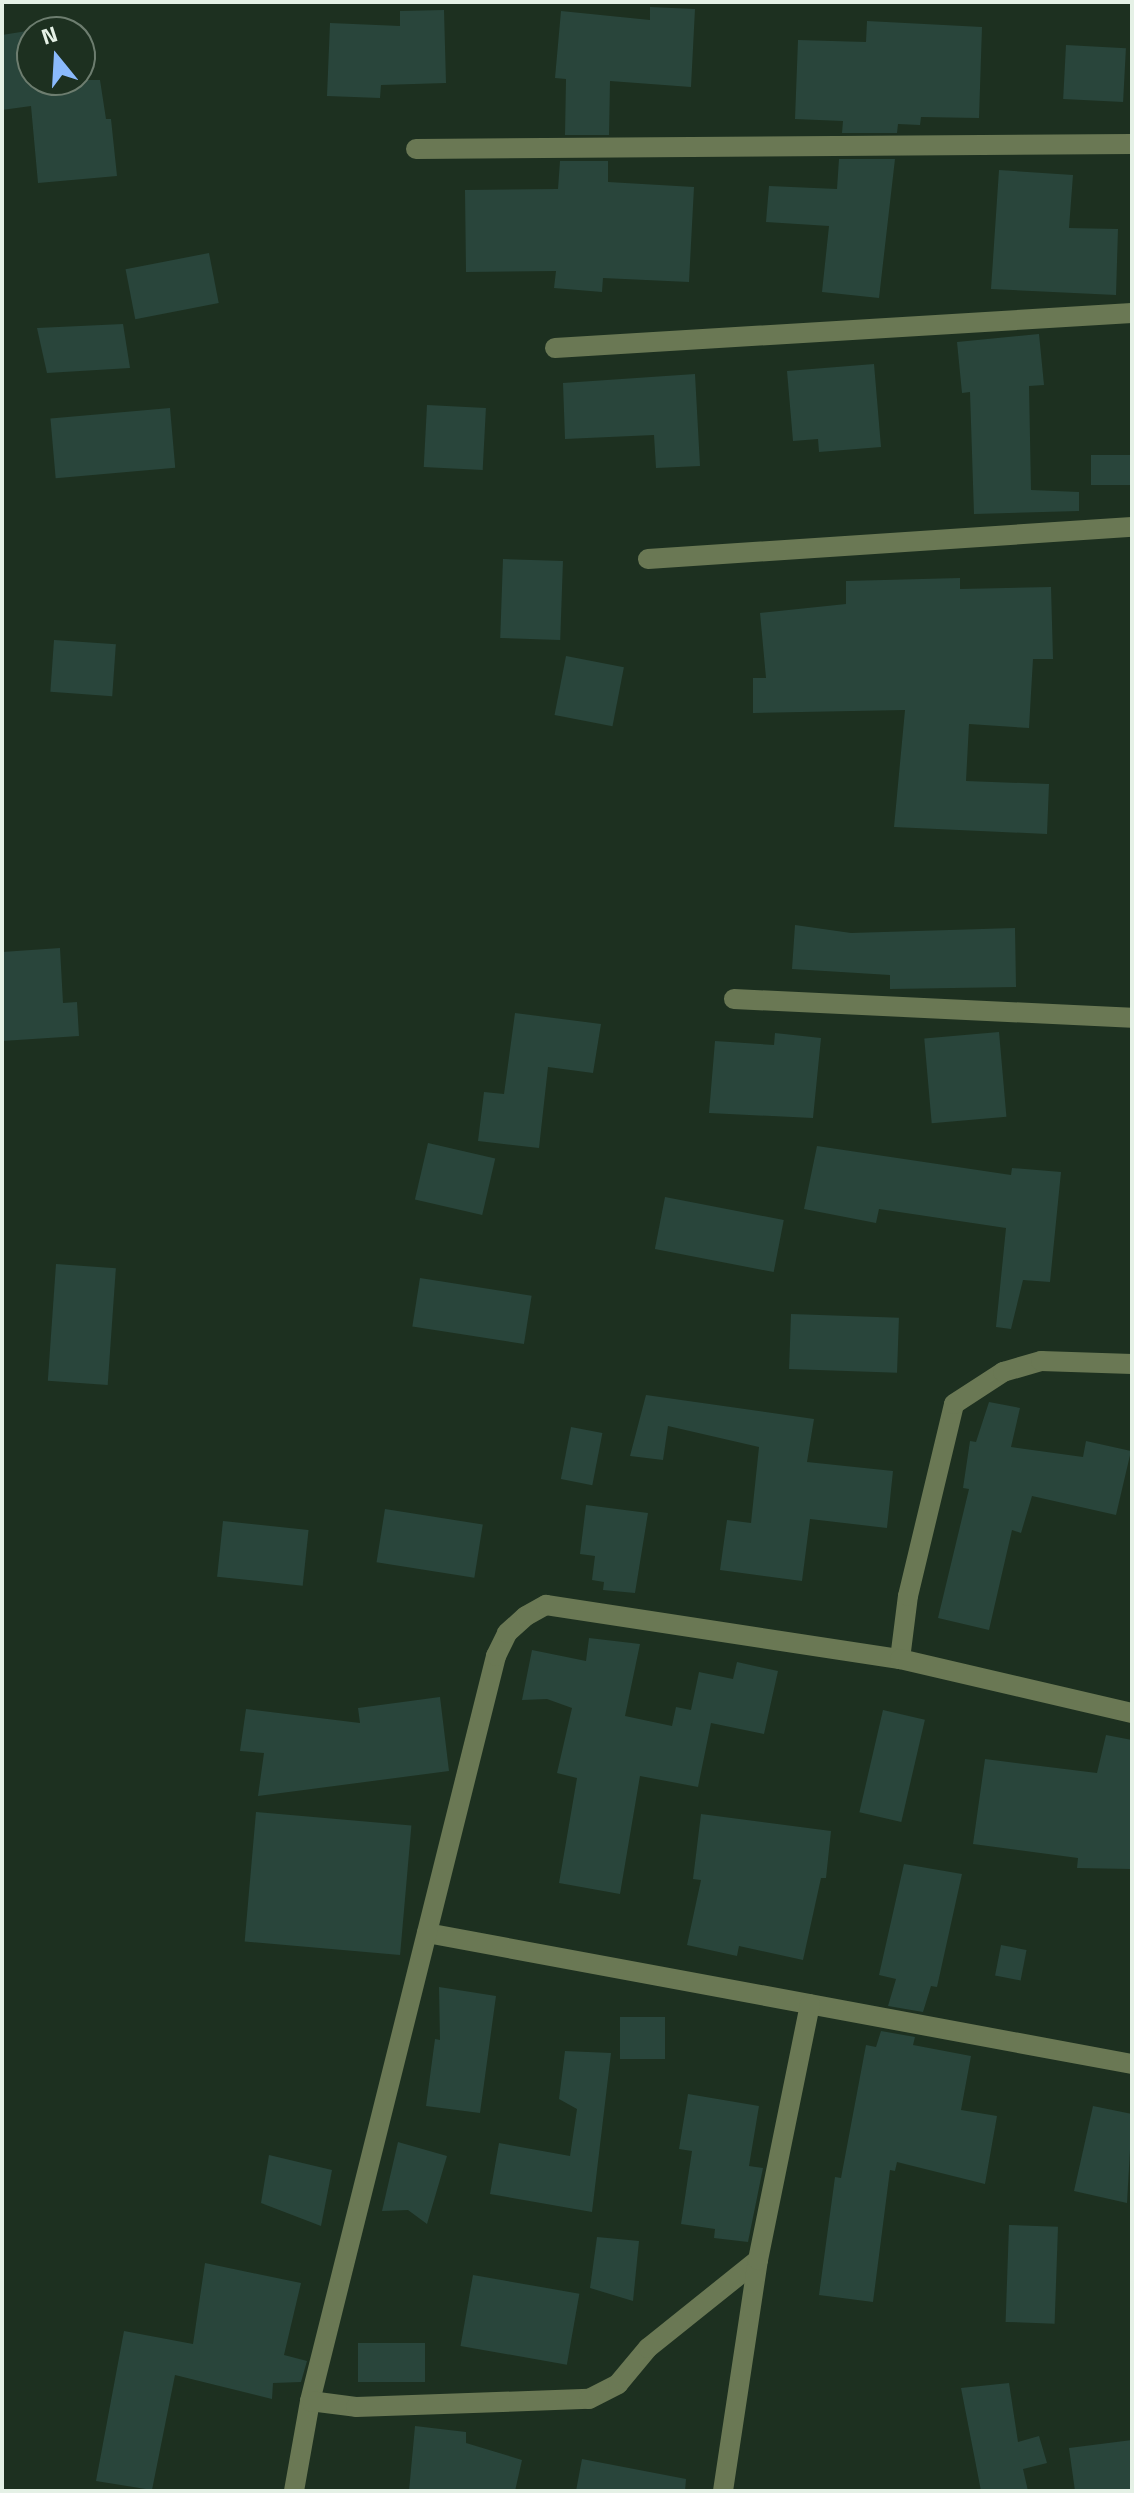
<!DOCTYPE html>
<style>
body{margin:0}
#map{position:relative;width:1134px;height:2493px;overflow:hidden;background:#1d3020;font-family:"Titillium Web",sans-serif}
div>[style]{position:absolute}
.building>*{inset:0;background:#29453b;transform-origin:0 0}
.minor>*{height:20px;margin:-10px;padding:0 10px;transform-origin:10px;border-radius:10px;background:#6a7854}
span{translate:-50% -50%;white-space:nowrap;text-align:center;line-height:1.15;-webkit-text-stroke:6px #1d3020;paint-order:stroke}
.frame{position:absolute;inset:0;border:4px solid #e5f1e6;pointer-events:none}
.north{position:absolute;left:16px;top:16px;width:80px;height:80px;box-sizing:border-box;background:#1d3020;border:2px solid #6d7d6f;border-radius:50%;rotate:342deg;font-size:22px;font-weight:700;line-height:32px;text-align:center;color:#e5f1e6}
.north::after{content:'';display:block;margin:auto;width:28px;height:36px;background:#8abafc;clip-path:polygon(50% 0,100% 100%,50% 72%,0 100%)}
</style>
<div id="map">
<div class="building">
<div style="clip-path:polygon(650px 7px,695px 9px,691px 87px,610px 81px,609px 135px,565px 135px,566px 79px,555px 78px,561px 11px,650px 20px)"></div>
<div style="clip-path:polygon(444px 10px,446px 83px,381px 85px,380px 98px,327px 96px,330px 23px,400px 26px,400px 11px)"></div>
<div style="clip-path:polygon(867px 21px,982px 27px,979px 118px,921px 117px,920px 125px,898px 124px,897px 133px,842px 133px,843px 121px,795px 119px,798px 40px,866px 42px)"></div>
<div style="clip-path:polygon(27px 31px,32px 80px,100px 80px,106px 119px,111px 119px,117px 176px,38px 183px,31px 106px,2px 110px,2px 35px)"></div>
<div style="left:1066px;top:45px;width:60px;height:54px;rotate:3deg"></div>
<div style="clip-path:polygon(839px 159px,895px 159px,879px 298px,822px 292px,829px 226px,766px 222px,769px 186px,837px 189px)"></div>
<div style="clip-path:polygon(560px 161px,608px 161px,608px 182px,694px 187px,689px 282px,603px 278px,602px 292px,554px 288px,556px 271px,466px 272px,465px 190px,558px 189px)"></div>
<div style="clip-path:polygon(999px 170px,1073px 175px,1069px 228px,1118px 229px,1116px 295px,991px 289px)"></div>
<div style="left:209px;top:253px;width:51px;height:85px;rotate:79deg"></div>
<div style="clip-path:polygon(123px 324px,130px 368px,47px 373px,37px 328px)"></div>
<div style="clip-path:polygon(1039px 334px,1044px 385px,1029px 386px,1031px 490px,1079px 492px,1079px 511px,974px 514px,970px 392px,962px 393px,957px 342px)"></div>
<div style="clip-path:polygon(874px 364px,881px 447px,819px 452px,818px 439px,793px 441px,787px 371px)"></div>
<div style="clip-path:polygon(695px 374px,700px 466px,656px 468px,654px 435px,565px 439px,563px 383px)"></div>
<div style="left:427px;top:405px;width:59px;height:62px;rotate:3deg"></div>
<div style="left:170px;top:408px;width:60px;height:120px;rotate:85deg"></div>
<div style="left:1132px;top:455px;width:30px;height:41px;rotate:90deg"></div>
<div style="left:503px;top:559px;width:60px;height:79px;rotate:2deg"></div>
<div style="clip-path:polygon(960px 578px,960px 589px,1051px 587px,1053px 659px,1033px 659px,1029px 728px,969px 724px,966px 781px,1049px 784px,1047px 834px,894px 827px,905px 710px,753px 713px,753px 678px,766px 678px,760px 613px,846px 604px,846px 581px)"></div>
<div style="left:54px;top:640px;width:62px;height:52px;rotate:4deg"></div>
<div style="left:566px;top:656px;width:59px;height:60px;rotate:11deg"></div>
<div style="clip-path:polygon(795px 925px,851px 933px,1015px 928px,1016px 987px,890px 989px,890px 975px,792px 969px)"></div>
<div style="clip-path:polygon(60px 948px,63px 1003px,77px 1002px,79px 1036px,2px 1041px,2px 952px)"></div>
<div style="clip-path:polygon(515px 1013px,601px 1024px,593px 1073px,548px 1067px,539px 1148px,478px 1141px,484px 1092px,504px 1094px)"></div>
<div style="left:999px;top:1032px;width:85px;height:75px;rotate:85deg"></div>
<div style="clip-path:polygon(775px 1033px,821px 1038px,813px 1118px,709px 1113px,715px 1041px,774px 1045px)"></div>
<div style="left:428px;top:1143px;width:69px;height:58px;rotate:13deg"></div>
<div style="clip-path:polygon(817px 1146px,1011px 1175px,1012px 1168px,1061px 1172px,1050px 1282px,1023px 1280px,1011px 1329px,996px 1327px,1006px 1228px,879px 1209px,876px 1223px,804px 1209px)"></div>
<div style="left:665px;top:1197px;width:121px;height:53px;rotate:11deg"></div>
<div style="left:56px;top:1264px;width:60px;height:117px;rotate:4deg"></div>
<div style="left:420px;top:1278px;width:113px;height:49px;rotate:9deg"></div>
<div style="left:791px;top:1314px;width:108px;height:55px;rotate:2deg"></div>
<div style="clip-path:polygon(646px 1395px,814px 1419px,807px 1462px,893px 1471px,887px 1528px,810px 1519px,802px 1581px,720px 1570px,727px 1520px,751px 1523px,759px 1447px,668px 1426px,663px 1460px,630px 1456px)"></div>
<div style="clip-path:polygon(989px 1402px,1020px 1408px,1011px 1447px,1083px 1457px,1086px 1441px,1131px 1451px,1116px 1515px,1032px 1496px,1021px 1533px,1012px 1530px,989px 1630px,938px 1618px,969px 1489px,963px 1488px,970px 1441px,976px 1442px)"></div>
<div style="left:571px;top:1427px;width:32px;height:53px;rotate:11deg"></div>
<div style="clip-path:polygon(586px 1505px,648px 1513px,635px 1593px,603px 1590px,604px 1582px,592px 1580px,595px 1556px,580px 1554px)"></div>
<div style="left:385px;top:1509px;width:99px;height:54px;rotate:9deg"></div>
<div style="left:223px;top:1521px;width:86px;height:56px;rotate:6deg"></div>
<div style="clip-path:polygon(589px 1638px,640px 1644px,625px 1716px,672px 1726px,676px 1707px,691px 1710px,699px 1672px,733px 1679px,737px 1662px,778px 1671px,764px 1734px,711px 1723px,698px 1787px,640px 1776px,620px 1894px,559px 1883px,577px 1778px,557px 1773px,572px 1708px,547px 1699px,522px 1700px,532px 1650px,586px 1661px)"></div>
<div style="clip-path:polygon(440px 1697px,449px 1771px,258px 1796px,264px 1753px,240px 1751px,246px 1709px,360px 1723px,358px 1708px)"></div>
<div style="left:883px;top:1710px;width:43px;height:105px;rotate:13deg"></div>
<div style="clip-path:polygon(1106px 1735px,1132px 1740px,1131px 1869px,1077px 1868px,1078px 1858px,973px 1844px,985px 1759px,1097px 1773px)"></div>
<div style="left:256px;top:1812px;width:156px;height:130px;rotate:5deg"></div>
<div style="clip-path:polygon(701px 1814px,831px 1831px,826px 1878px,821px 1878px,803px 1960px,739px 1946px,737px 1956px,687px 1945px,701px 1880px,693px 1879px)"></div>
<div style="clip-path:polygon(904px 1864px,962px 1874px,937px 1987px,931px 1986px,923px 2012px,888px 2006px,896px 1979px,879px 1975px)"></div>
<div style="left:1001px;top:1945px;width:26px;height:31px;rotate:11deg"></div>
<div style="clip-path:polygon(439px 1987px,496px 1996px,480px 2113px,426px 2106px,435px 2039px,440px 2040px)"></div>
<div style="left:620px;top:2017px;width:45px;height:42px"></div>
<div style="clip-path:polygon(881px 2031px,915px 2037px,913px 2045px,971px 2056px,961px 2110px,997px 2116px,985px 2184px,897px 2162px,895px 2171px,890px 2170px,873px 2302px,819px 2295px,835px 2177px,841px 2178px,866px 2045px,876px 2047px)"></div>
<div style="clip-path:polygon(565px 2051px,611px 2053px,592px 2212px,490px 2194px,499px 2143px,570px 2156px,577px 2109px,559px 2099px)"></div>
<div style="clip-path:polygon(688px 2094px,759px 2106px,749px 2166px,763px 2168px,748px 2242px,714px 2238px,715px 2229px,681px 2224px,692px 2151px,679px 2149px)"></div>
<div style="clip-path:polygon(1093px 2106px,1132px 2114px,1127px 2203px,1074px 2191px)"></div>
<div style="clip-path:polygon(398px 2142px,447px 2156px,427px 2224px,408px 2210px,382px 2211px)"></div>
<div style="clip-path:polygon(269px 2155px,332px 2170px,321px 2226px,261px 2203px)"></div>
<div style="left:1009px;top:2225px;width:49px;height:97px;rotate:2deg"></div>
<div style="clip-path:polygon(597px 2237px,639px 2241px,633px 2301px,590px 2288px)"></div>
<div style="clip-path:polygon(205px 2263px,301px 2283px,284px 2355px,307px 2361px,301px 2382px,273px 2383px,272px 2399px,175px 2375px,152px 2490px,96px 2481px,124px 2331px,193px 2344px)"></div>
<div style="left:473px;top:2275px;width:108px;height:72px;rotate:10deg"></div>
<div style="left:358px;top:2343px;width:67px;height:39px"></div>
<div style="clip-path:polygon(1009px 2383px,1018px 2442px,1039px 2436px,1047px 2463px,1023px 2469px,1028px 2491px,981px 2491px,961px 2388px)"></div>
<div style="clip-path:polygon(415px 2426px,466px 2432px,466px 2443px,522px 2460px,515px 2491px,409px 2491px)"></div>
<div style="clip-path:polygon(1132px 2440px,1132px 2491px,1075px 2491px,1069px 2448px)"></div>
<div style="clip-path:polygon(582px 2459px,686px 2479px,685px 2491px,576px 2491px)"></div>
</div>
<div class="minor">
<div style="left:416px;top:149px;width:716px;rotate:-0.4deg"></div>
<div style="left:555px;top:348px;width:578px;rotate:-3.47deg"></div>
<div style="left:648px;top:559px;width:485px;rotate:-3.8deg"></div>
<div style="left:734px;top:999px;width:398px;rotate:2.7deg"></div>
<div style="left:900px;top:1659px;width:64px;rotate:-82.8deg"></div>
<div style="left:908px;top:1596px;width:197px;rotate:-76.5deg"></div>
<div style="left:954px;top:1404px;width:59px;rotate:-33.1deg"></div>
<div style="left:1003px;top:1372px;width:40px;rotate:-16deg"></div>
<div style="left:1041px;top:1361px;width:91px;rotate:1.9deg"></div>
<div style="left:427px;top:1933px;width:717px;rotate:10.53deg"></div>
<div style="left:310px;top:2401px;width:768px;rotate:-75.98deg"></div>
<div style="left:496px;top:1656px;width:25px;rotate:-64deg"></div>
<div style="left:507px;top:1633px;width:25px;rotate:-42deg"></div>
<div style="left:526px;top:1616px;width:23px;rotate:-29deg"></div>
<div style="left:546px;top:1605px;width:358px;rotate:8.7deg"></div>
<div style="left:900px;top:1659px;width:238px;rotate:13.1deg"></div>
<div style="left:294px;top:2491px;width:91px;rotate:-79.9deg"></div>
<div style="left:310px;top:2401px;width:46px;rotate:7.4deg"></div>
<div style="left:356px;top:2407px;width:233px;rotate:-2deg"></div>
<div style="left:589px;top:2399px;width:33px;rotate:-27deg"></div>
<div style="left:618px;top:2384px;width:47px;rotate:-50.2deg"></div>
<div style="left:648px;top:2348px;width:141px;rotate:-38.7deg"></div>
<div style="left:723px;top:2491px;width:234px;rotate:-81.4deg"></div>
<div style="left:758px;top:2260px;width:261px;rotate:-78.5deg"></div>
</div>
<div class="frame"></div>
<div class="north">N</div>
</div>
